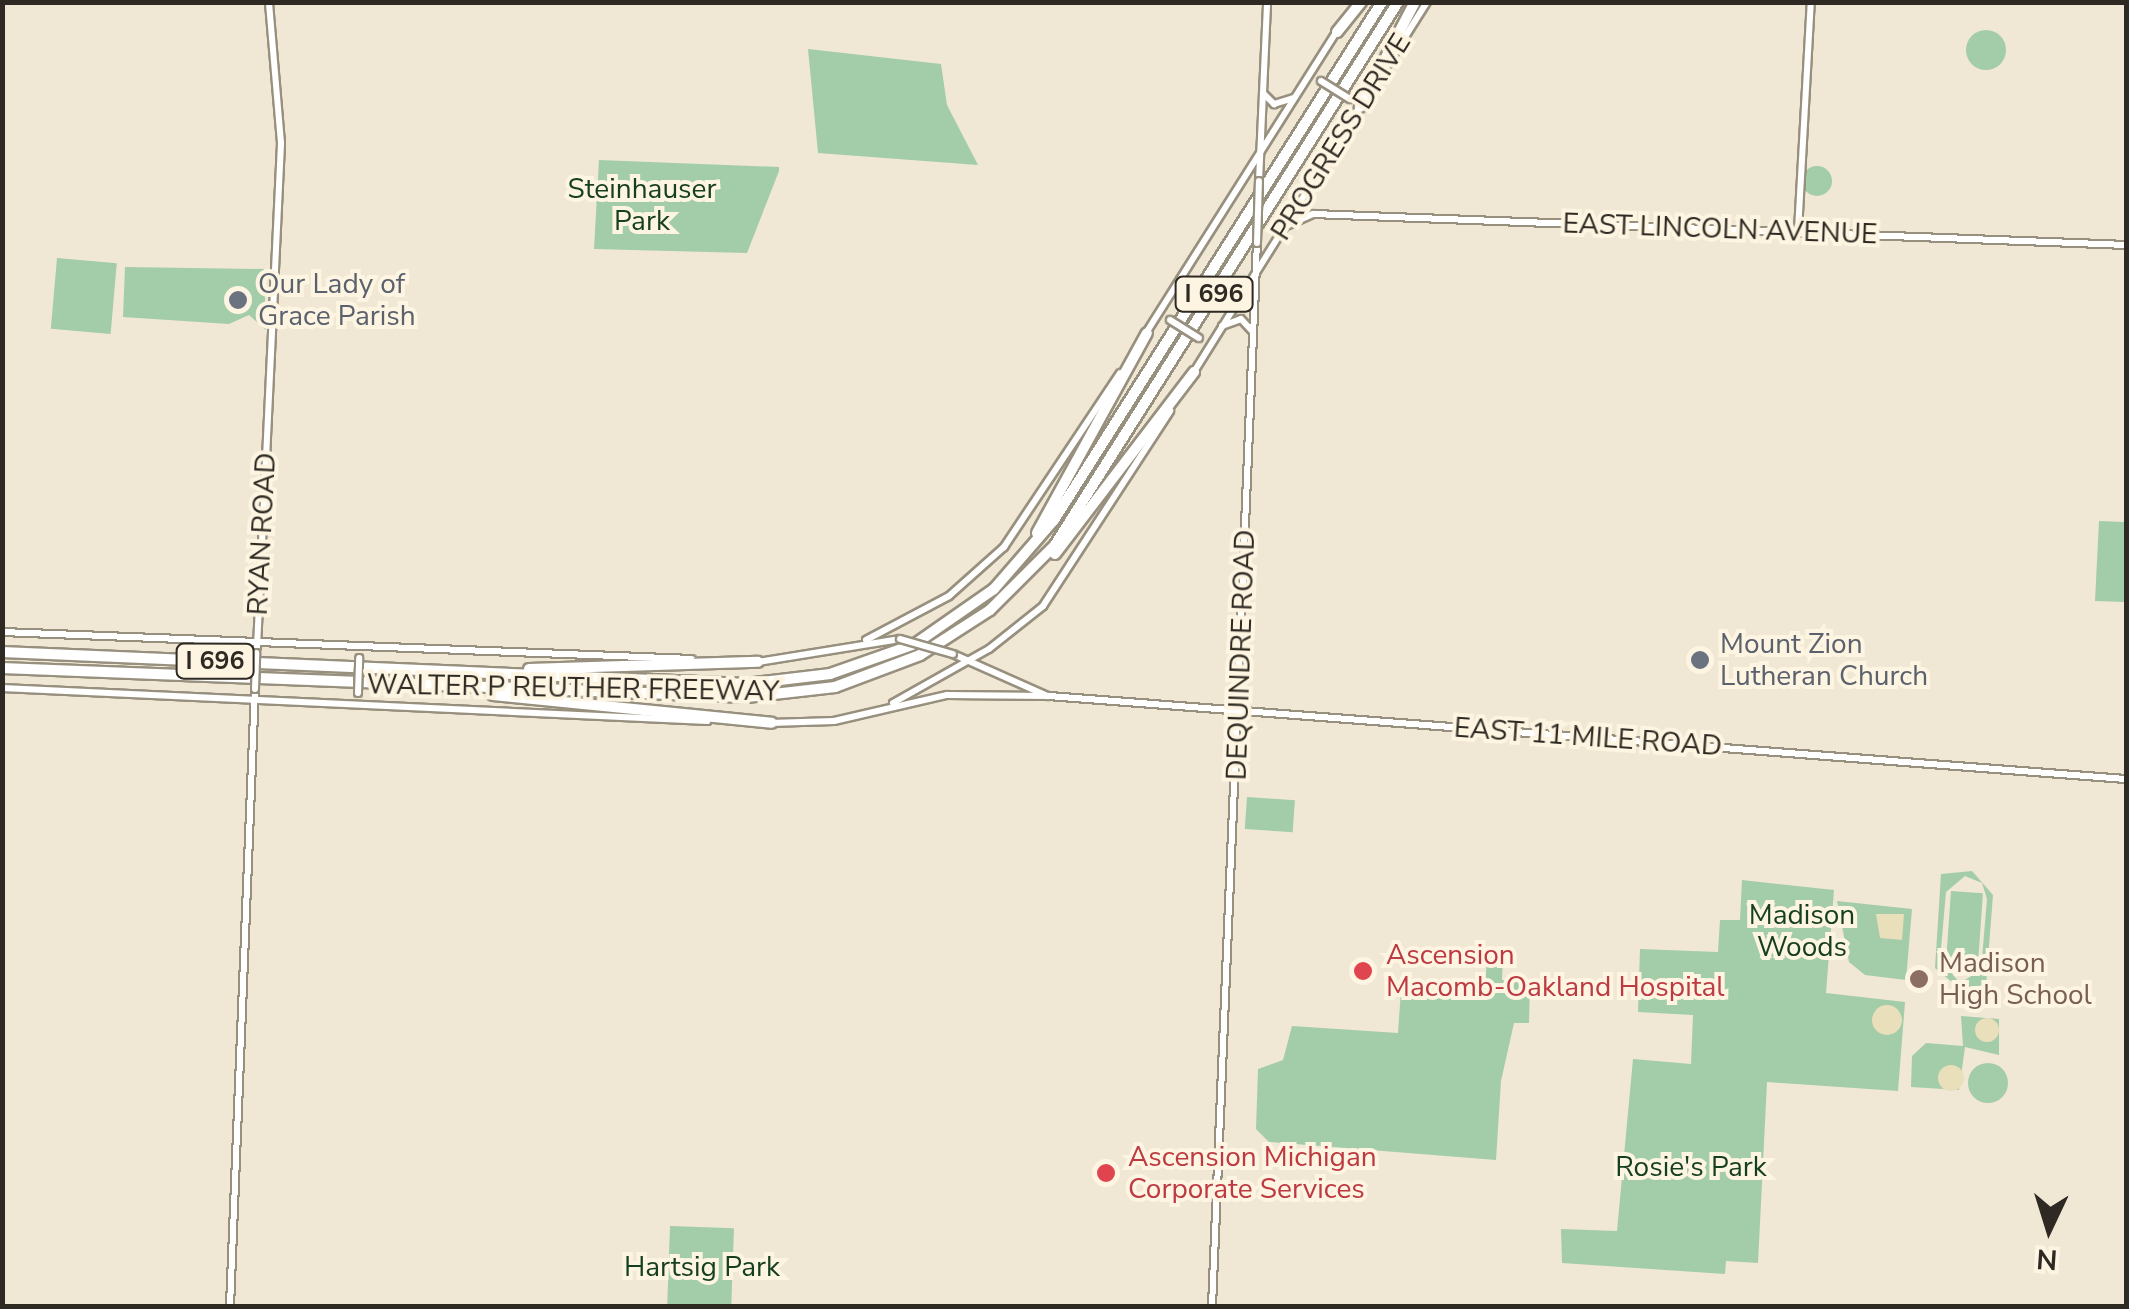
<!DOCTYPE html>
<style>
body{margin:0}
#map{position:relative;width:2129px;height:1309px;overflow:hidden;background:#f0e8d4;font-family:"Nunito Sans",sans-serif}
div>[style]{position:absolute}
.green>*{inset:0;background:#a3cca9;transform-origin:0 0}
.round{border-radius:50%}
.sand>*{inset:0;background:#e9dfba}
.roads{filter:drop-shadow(2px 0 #98907e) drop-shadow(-2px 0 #98907e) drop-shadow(0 2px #98907e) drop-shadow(0 -2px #98907e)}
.secondary>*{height:6px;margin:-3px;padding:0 3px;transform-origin:3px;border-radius:3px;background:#fff}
.highway>*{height:10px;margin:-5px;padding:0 5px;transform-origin:5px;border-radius:5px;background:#fff}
.bridges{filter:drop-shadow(2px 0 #98907e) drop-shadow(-2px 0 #98907e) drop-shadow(0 2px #98907e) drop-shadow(0 -2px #98907e)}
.secondary-bridge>*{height:6px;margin:-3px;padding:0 3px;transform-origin:3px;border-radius:3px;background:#fff}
.dots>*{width:28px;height:28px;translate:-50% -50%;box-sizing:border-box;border:5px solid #fdf5e1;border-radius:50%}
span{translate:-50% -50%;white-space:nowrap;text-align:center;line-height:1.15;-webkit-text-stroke:8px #fdf5e1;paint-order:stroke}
.shield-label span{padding:2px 8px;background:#fdf5e1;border:2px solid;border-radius:8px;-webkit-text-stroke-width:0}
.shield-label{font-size:25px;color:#2e2a23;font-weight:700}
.street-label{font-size:28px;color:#2e2a23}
.park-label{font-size:28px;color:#153f20}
.worship-label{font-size:28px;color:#5b616d}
.left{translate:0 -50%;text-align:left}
.health-label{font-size:28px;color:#be3a42}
.education-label{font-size:28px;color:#785e54}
.frame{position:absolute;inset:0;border:5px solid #2e2a23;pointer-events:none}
.north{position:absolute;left:1999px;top:1179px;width:100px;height:100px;-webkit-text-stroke:8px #fdf5e1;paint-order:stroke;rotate:184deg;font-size:28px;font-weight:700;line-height:40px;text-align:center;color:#2e2a23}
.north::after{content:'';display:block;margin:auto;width:35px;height:45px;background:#2e2a23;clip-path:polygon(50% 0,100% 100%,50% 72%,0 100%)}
</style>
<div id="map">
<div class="green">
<div class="round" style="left:1966px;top:30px;width:40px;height:40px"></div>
<div style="clip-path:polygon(808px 49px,941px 64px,947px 105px,978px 165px,818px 153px)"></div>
<div style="clip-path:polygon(599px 160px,779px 167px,779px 171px,747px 253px,594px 249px)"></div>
<div class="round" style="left:1802px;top:166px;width:30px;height:30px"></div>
<div style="left:57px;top:258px;width:60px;height:71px;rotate:5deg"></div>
<div style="clip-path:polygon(125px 267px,264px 269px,266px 330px,249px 315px,229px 324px,123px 317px)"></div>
<div style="clip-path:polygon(2099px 521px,2124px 522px,2126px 602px,2095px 601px)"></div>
<div style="left:1247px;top:797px;width:48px;height:32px;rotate:4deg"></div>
<div style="clip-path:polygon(evenodd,1972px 871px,1993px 895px,1986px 985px,1959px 988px,1935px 968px,1941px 874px,1972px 871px,1965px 876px,1982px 883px,1987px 899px,1981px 970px,1960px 983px,1940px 960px,1946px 892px,1965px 876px)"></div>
<div style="clip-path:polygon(1742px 880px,1834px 890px,1826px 993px,1905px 1002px,1898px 1091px,1767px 1082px,1758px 1263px,1726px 1261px,1725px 1274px,1562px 1263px,1561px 1229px,1617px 1231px,1633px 1059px,1691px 1064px,1693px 1015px,1638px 1012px,1640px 949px,1718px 952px,1720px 920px,1740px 920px)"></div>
<div style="left:1951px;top:891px;width:32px;height:72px;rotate:4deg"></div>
<div style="clip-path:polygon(1837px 901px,1912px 909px,1906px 980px,1865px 975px,1849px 962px)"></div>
<div style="clip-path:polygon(1487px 952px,1503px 954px,1502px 980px,1530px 983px,1529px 1023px,1514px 1023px,1501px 1081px,1496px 1160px,1269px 1142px,1256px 1129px,1258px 1069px,1283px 1060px,1292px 1026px,1398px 1033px,1401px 990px,1485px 995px)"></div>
<div style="clip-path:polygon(1961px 1016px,1999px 1019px,1999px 1055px,1965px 1047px,1959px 1090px,1911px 1087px,1912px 1056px,1926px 1043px,1963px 1046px)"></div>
<div class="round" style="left:1968px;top:1063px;width:40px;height:40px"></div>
<div style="left:670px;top:1226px;width:64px;height:80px;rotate:2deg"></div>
</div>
<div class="sand">
<div style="clip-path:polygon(1876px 914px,1904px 914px,1902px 940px,1880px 938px)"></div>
<div class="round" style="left:1872px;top:1005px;width:30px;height:30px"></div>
<div class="round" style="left:1975px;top:1018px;width:24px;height:24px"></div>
<div class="round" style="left:1938px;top:1065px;width:26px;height:26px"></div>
</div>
<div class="roads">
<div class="secondary">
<div style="left:1384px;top:70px;width:80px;rotate:-57.7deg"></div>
<div style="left:1263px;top:93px;width:16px;rotate:45deg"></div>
<div style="left:1274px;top:104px;width:21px;rotate:-17deg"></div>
<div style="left:1259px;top:181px;width:179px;rotate:-87.4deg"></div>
<div style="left:1286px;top:226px;width:30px;rotate:-24deg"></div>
<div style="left:1313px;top:214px;width:814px;rotate:2.18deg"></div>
<div style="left:1798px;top:231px;width:229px;rotate:-86.8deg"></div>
<div style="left:1222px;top:326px;width:20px;rotate:-20deg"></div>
<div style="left:1241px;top:319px;width:16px;rotate:47deg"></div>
<div style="left:1146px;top:333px;width:357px;rotate:-57.7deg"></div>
<div style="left:1192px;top:375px;width:319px;rotate:-58deg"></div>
<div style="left:2px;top:632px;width:690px;rotate:2.24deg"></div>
<div style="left:866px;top:640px;width:94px;rotate:-27.9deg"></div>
<div style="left:949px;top:596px;width:74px;rotate:-41.7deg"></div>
<div style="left:1004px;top:547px;width:209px;rotate:-56.3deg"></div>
<div style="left:257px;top:647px;width:505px;rotate:-87.27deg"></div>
<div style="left:281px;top:143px;width:142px;rotate:-94.9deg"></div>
<div style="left:953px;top:654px;width:104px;rotate:23.9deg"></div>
<div style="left:758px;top:662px;width:144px;rotate:-9.2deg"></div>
<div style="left:2px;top:688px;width:706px;rotate:2.68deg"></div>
<div style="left:893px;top:703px;width:110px;rotate:-29.4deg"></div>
<div style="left:989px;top:649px;width:69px;rotate:-38.5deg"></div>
<div style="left:1043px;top:606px;width:233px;rotate:-56.9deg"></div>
<div style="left:770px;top:723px;width:64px;rotate:-1.8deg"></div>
<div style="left:834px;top:721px;width:116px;rotate:-13deg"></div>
<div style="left:947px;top:695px;width:102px;rotate:0.6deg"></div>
<div style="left:1049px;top:696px;width:1080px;rotate:4.41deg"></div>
<div style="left:230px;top:1306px;width:618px;rotate:-87.68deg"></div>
<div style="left:1212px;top:1306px;width:1064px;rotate:-87.58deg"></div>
</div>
<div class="highway">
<div style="left:1337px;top:32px;width:38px;rotate:-51deg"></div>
<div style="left:1360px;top:107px;width:119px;rotate:-62.4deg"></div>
<div style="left:1037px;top:533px;width:228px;rotate:-61.2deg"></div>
<div style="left:1055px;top:554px;width:229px;rotate:-52.6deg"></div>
<div style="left:2px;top:652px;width:745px;rotate:2.46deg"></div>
<div style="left:746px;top:684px;width:85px;rotate:-6.8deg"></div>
<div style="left:830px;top:674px;width:90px;rotate:-19.4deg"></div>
<div style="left:915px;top:644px;width:96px;rotate:-34.8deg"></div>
<div style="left:994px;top:589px;width:91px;rotate:-49deg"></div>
<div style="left:1054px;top:520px;width:613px;rotate:-57.66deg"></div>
<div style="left:2px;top:668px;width:746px;rotate:2.23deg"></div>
<div style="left:747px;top:697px;width:89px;rotate:-6.5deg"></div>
<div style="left:835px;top:687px;width:91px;rotate:-20.6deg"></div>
<div style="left:920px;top:655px;width:83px;rotate:-32.7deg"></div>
<div style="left:990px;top:610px;width:92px;rotate:-45deg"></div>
<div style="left:1055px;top:545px;width:642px;rotate:-57.72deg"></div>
<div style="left:529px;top:669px;width:229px;rotate:-1.8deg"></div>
<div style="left:493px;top:695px;width:280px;rotate:5.7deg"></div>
</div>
</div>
<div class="bridges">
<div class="secondary-bridge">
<div style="left:1321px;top:81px;width:34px;rotate:32deg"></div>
<div style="left:1257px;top:243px;width:62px;rotate:-88.2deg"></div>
<div style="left:1170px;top:320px;width:34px;rotate:32deg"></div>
<div style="left:900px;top:639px;width:55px;rotate:15.8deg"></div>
<div style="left:255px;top:689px;width:36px;rotate:-88deg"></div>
<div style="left:358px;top:693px;width:35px;rotate:-88deg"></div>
</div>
</div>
<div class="dots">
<div style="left:238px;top:300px;background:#6b7280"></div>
<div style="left:1700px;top:660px;background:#6b7280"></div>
<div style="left:1363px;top:971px;background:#e0444e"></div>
<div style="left:1919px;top:979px;background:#8d6e63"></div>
<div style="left:1106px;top:1173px;background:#e0444e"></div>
</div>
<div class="shield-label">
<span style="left:1214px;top:294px">I 696</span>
<span style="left:215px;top:661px">I 696</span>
</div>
<div class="street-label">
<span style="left:1341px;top:137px;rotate:-58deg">PROGRESS DRIVE</span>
<span style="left:1720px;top:229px;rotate:2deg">EAST LINCOLN AVENUE</span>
<span style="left:262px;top:534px;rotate:-87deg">RYAN ROAD</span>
<span style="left:1241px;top:655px;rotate:-88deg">DEQUINDRE ROAD</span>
<span style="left:573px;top:688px;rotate:1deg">WALTER P REUTHER FREEWAY</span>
<span style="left:1588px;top:737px;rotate:4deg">EAST 11 MILE ROAD</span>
</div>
<div class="park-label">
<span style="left:642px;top:205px">Steinhauser<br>Park</span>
<span style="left:1802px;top:931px">Madison<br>Woods</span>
<span style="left:1691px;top:1167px">Rosie's Park</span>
<span style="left:702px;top:1267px">Hartsig Park</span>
</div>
<div class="worship-label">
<span class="left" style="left:258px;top:300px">Our Lady of<br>Grace Parish</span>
<span class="left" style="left:1720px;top:660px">Mount Zion<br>Lutheran Church</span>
</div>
<div class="health-label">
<span class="left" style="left:1386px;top:971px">Ascension<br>Macomb-Oakland Hospital</span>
<span class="left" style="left:1128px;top:1173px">Ascension Michigan<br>Corporate Services</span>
</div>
<div class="education-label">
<span class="left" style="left:1939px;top:979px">Madison<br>High School</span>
</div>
<div class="frame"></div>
<div class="north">N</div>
</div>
